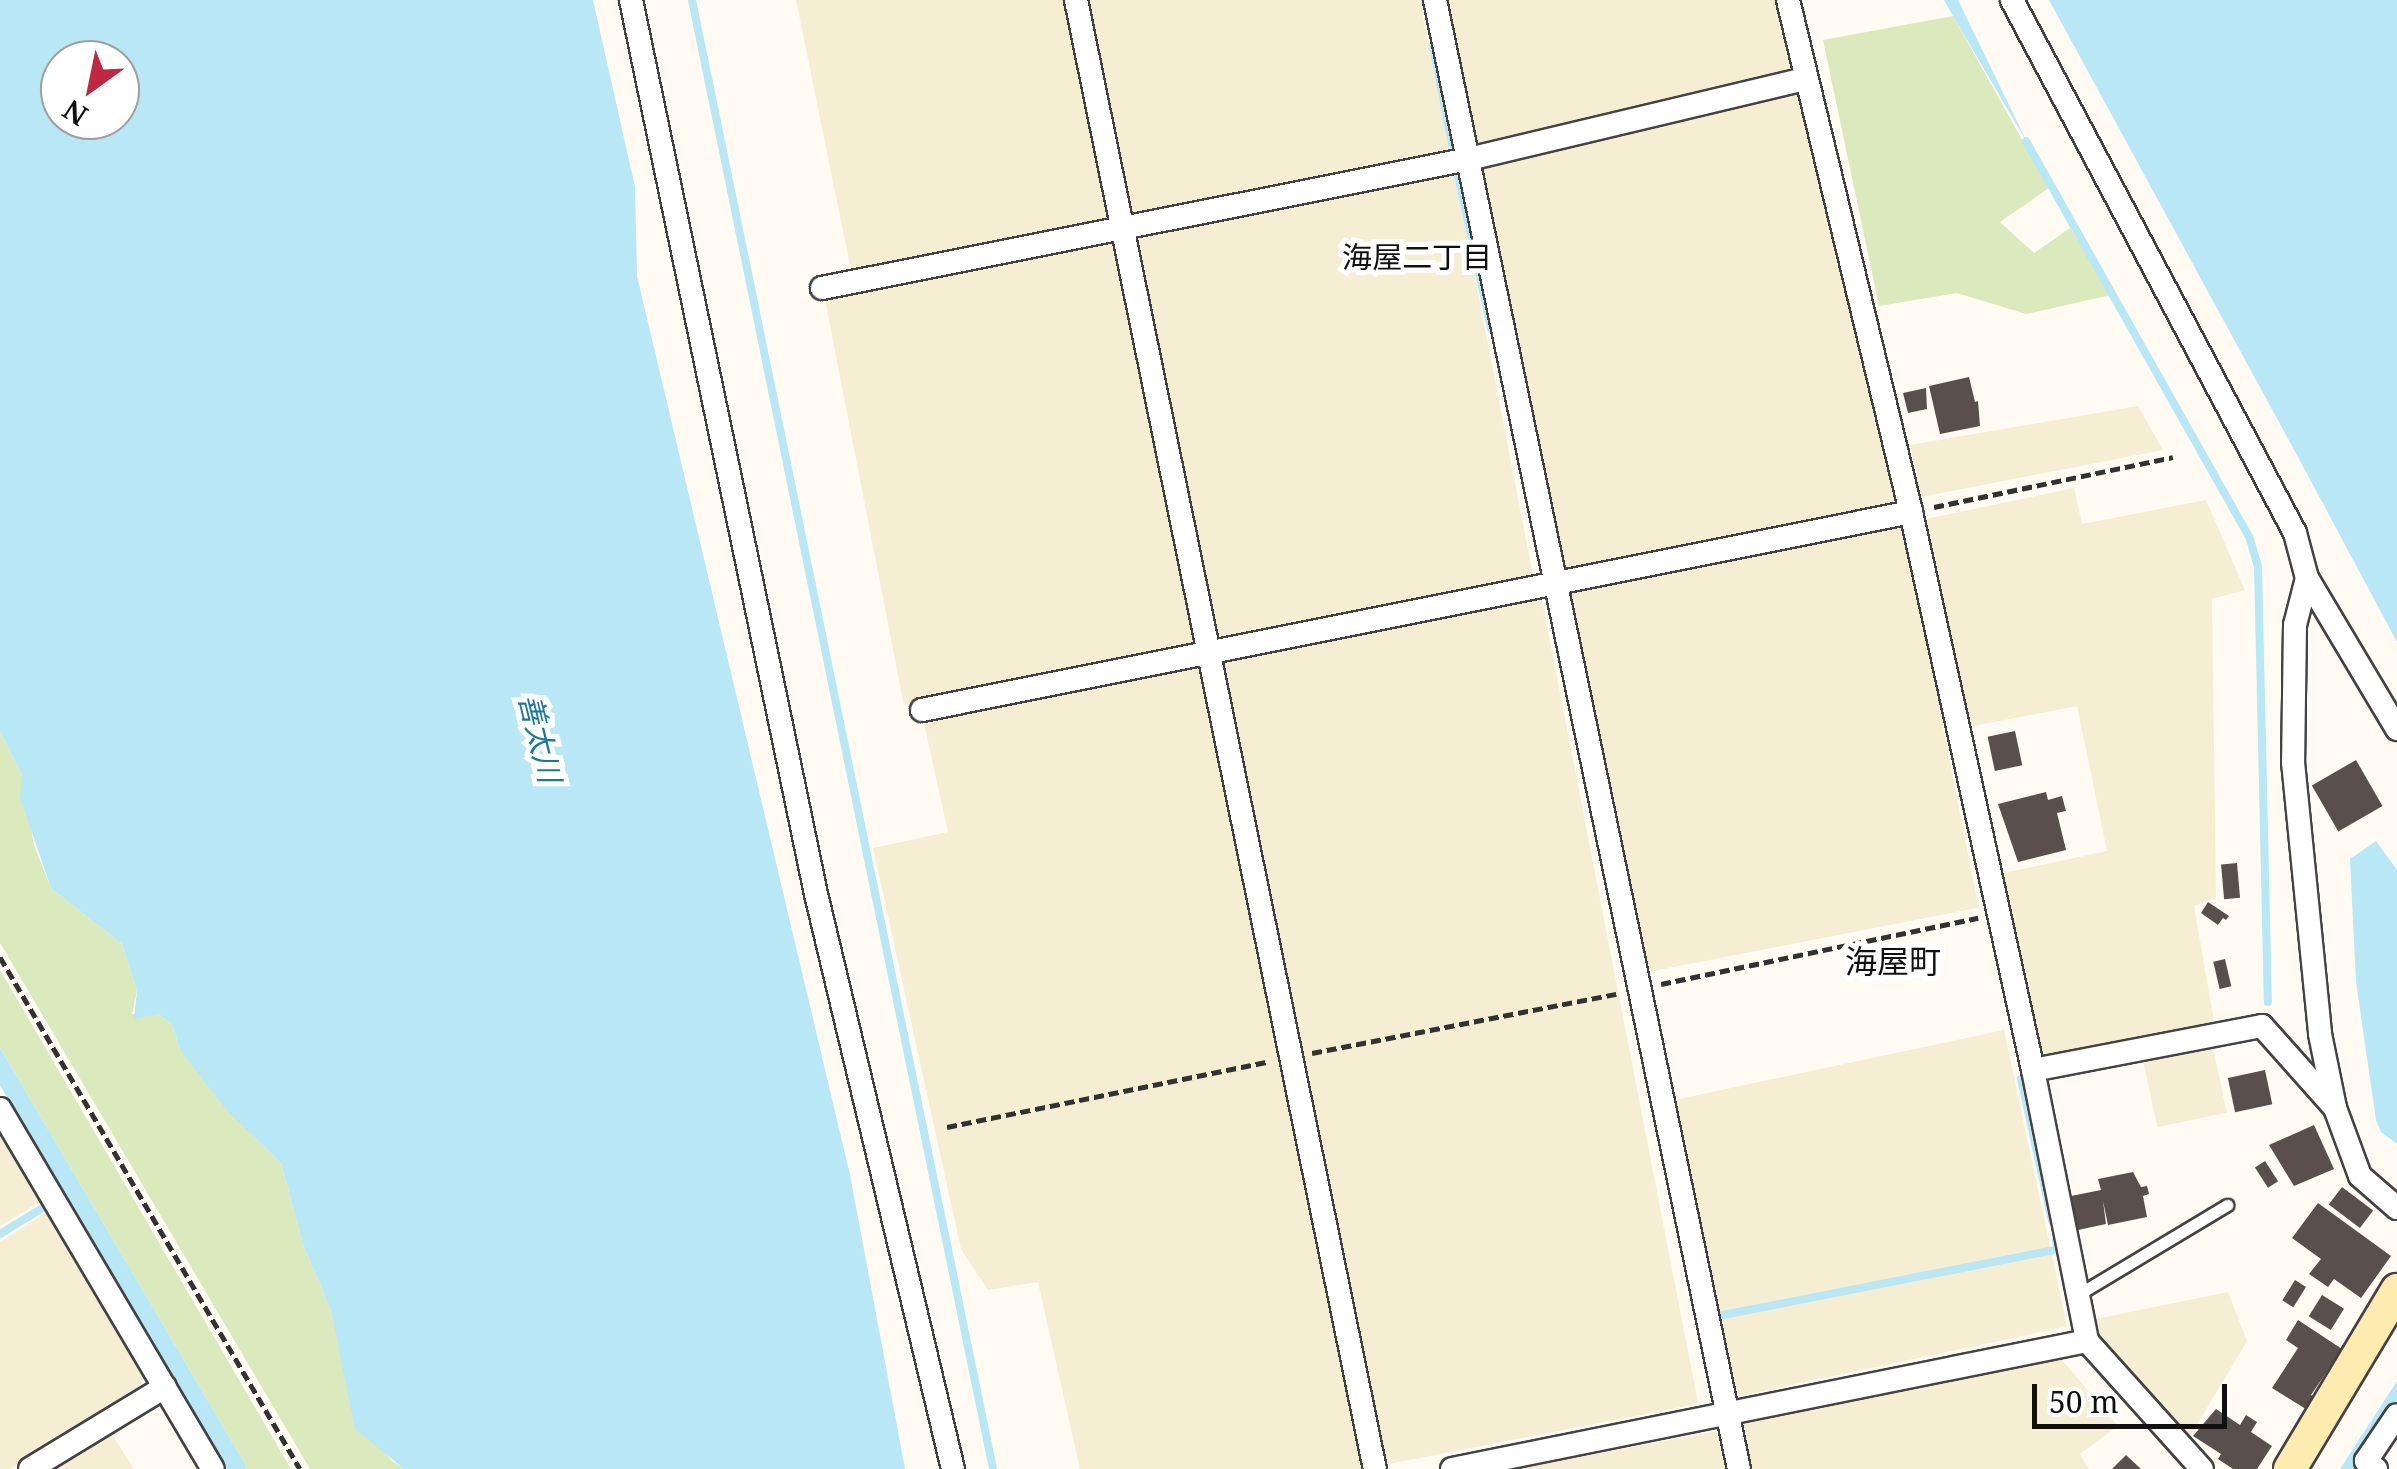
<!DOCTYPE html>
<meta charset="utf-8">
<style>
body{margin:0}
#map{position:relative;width:2397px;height:1469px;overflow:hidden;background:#fffbf3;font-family:"Noto Serif","Noto Sans JP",serif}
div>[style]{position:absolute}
.farmland>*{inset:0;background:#f5eed3;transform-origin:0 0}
.green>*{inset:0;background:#daeabc}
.water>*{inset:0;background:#b8e7f6}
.stream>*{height:8px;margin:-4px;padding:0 4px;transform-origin:4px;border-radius:4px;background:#b8e7f6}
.building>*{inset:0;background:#594f4c;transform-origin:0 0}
.path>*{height:5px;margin-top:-2.5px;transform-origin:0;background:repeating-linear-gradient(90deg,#323232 0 10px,transparent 0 15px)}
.roads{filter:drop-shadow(2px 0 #434343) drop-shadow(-2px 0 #434343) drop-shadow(0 2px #434343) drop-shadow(0 -2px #434343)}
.lane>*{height:11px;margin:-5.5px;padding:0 5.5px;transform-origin:5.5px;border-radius:5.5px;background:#fff}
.street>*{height:22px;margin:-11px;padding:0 11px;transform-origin:11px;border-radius:11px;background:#fff}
.secondary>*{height:32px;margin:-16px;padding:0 16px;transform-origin:16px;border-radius:16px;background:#feebaf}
span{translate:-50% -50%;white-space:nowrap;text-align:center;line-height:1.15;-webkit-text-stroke:10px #fff;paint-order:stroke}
.neighbourhood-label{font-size:30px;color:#101010}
.water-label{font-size:30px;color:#1978a2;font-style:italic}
.quarter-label{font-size:32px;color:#101010}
.north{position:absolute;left:40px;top:40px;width:100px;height:100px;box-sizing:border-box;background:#fff;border:2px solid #9f9f9f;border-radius:50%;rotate:213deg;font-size:28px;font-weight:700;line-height:40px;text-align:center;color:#101010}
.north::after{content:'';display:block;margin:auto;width:35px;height:45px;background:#c02842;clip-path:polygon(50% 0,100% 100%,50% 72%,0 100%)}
.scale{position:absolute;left:2032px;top:1384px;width:195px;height:45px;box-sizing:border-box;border:5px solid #101010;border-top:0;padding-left:12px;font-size:30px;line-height:35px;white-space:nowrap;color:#101010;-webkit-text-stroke:8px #fff;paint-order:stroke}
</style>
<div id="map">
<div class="farmland">
<div style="clip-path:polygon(796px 0,1064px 0,1110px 219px,852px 275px)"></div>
<div style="clip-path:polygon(1088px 0,1420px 0,1451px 157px,1134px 220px)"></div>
<div style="clip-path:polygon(1441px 0,1779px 0,1794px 64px,1785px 78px,1477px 154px)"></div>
<div style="clip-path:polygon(1788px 88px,1798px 94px,1901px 502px,1563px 573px,1475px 162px)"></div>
<div style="left:1454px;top:169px;width:414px;height:325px;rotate:79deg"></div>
<div style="left:1116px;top:240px;width:416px;height:297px;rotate:79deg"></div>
<div style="clip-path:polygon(2138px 406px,2163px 450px,1921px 497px,1910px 445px)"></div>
<div style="clip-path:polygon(2074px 488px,2082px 524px,2206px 500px,2245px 590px,2212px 599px,2216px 898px,2194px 906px,2215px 1027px,2040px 1059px,1999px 874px,2107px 851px,2077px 706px,1969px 727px,1926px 519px)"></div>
<div style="left:1903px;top:520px;width:395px;height:347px;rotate:79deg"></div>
<div style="left:1541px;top:595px;width:824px;height:325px;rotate:79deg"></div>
<div style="clip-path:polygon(1201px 663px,1363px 1469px,1080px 1469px,1038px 1282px,988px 1290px,961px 1249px,873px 848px,948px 832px,923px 719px)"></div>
<div style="left:2004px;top:1030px;width:303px;height:338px;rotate:78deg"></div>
<div style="left:2213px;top:1048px;width:66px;height:71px;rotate:78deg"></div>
<div style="clip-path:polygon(0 1126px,43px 1200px,0 1226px)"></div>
<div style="clip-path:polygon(49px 1211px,144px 1375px,139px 1389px,10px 1469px,0 1469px,0 1242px)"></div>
<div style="clip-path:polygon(2228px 1292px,2247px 1341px,2189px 1438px,2103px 1342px,2096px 1319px)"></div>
<div style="clip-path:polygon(2057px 1354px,2118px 1426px,2080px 1454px,2089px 1469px,1748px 1469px,1739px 1425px)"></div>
<div style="clip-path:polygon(109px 1430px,134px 1469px,44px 1469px)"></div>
<div style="clip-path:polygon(1717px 1431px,1725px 1469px,1516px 1469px)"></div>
</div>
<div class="green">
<div style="clip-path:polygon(1953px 16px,2049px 188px,2000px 222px,2034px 253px,2070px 228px,2111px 295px,2026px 314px,1957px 293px,1879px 306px,1823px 40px)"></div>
<div style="clip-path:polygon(0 731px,22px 775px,34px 845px,51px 888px,122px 944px,137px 991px,132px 1014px,158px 1014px,172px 1024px,180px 1050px,253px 1136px,281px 1163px,303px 1244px,331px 1311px,353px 1410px,391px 1460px,404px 1469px,310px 1469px,0 943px)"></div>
<div style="clip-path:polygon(0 970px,291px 1469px,248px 1469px,0 1048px)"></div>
</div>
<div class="water">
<div style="clip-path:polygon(evenodd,0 0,593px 0,635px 187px,637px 276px,850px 1175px,905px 1469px,404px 1469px,355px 1429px,331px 1311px,303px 1244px,281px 1163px,229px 1113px,180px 1050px,172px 1024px,158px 1014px,134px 1019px,137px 991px,122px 944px,51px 888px,20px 798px,22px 775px,0 731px,0 0,60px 60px,120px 60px,120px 120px,60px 120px,60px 60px)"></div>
<div style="clip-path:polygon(1944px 0,1958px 0,2029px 146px,1953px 16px)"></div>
<div style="clip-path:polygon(2049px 0,2397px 0,2397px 642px,2298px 457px)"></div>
<div style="clip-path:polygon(2376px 841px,2397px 870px,2397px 1144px,2381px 1132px,2376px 1120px,2356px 982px,2350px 859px)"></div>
<div style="clip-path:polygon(0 1048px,248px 1469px,224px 1469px,0 1085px)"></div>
<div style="clip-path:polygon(2397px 1381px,2397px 1410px,2358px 1469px,2340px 1469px)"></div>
</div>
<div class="stream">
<div style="left:692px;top:0;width:1500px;rotate:78.42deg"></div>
<div style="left:1433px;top:46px;width:100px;rotate:79deg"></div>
<div style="left:2026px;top:141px;width:457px;rotate:60.6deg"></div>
<div style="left:2250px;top:539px;width:29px;rotate:74deg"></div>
<div style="left:2258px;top:567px;width:435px;rotate:88.7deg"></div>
<div style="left:1457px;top:171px;width:161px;rotate:77.8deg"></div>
<div style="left:2021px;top:1079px;width:145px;rotate:77.7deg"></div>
<div style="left:0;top:1234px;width:52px;rotate:-31.5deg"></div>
<div style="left:1718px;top:1316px;width:347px;rotate:-11.1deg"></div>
<div style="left:2058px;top:1249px;width:9px;rotate:-103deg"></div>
</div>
<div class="building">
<div style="clip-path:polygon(1969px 377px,1975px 402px,1978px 401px,1980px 426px,1940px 434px,1929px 386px)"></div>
<div style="clip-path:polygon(1926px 388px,1927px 409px,1908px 413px,1903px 393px)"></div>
<div style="left:2015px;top:731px;width:35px;height:28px;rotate:78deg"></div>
<div style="left:2356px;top:760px;width:53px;height:51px;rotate:60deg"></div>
<div style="clip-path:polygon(2046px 792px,2048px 800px,2062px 796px,2066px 811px,2057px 813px,2066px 850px,2018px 862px,1998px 804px)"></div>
<div style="left:2237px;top:863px;width:35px;height:16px;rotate:85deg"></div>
<div style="clip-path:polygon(2208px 902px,2229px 916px,2226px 920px,2223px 918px,2218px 925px,2201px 913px)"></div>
<div style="left:2225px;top:959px;width:28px;height:12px;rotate:77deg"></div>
<div style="left:2265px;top:1070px;width:35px;height:38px;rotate:78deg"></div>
<div style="clip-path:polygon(2314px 1125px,2334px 1169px,2294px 1186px,2269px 1145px)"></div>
<div style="left:2265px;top:1161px;width:24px;height:12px;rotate:57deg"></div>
<div style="clip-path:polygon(2133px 1172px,2141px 1187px,2147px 1186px,2149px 1194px,2143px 1196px,2147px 1217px,2108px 1225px,2103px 1201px,2106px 1224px,2078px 1230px,2071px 1196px,2101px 1190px,2098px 1179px)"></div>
<div style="left:2342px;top:1187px;width:39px;height:22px;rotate:37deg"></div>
<div style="clip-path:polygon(2318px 1203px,2391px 1256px,2361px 1298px,2334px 1279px,2328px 1287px,2309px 1274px,2321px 1259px,2292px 1238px)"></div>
<div style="left:2295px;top:1280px;width:13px;height:24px;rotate:32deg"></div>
<div style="left:2322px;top:1295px;width:26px;height:25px;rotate:32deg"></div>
<div style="clip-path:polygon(2298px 1320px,2342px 1349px,2311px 1395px,2317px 1399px,2309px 1411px,2272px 1388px,2298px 1348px,2286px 1340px)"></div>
<div style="clip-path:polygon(2216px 1409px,2240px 1425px,2246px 1415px,2257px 1422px,2251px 1432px,2272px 1446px,2257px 1469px,2233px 1469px,2218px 1459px,2221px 1454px,2193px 1436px)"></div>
<div style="clip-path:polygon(2126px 1455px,2141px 1469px,2112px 1469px)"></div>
</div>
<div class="path">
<div style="left:1934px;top:507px;width:244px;rotate:-11.8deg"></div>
<div style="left:0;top:957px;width:593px;rotate:59.63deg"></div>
<div style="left:1661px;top:984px;width:324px;rotate:-11.8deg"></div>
<div style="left:1312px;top:1053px;width:310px;rotate:-11deg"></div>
<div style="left:947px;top:1127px;width:327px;rotate:-11.5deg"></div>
</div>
<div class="roads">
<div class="lane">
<div style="left:2079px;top:1294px;width:173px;rotate:-31deg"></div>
</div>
<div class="street">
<div style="left:631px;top:0;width:913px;rotate:78.31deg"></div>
<div style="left:816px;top:894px;width:591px;rotate:76.6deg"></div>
<div style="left:1076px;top:0;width:1499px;rotate:78.5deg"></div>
<div style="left:1435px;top:0;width:1500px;rotate:78.31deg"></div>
<div style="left:1788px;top:0;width:527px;rotate:76.49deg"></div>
<div style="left:1911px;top:512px;width:571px;rotate:77.67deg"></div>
<div style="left:2033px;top:1070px;width:276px;rotate:78.7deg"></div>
<div style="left:2087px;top:1341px;width:172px;rotate:48.1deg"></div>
<div style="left:2012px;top:0;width:603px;rotate:62.03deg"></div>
<div style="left:2295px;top:533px;width:47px;rotate:75.1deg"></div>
<div style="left:2307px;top:578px;width:176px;rotate:59.2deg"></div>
<div style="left:822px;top:288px;width:660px;rotate:-11.28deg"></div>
<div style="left:1469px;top:159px;width:345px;rotate:-13.4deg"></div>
<div style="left:2307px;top:578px;width:49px;rotate:104.3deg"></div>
<div style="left:2295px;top:625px;width:137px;rotate:90.8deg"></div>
<div style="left:2293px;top:762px;width:273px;rotate:84.3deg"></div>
<div style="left:2320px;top:1034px;width:76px;rotate:78.5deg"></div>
<div style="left:2335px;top:1108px;width:72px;rotate:69.8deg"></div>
<div style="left:2360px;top:1176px;width:49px;rotate:40.9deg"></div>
<div style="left:922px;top:710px;width:1009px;rotate:-11.32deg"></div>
<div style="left:2033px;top:1070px;width:233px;rotate:-10.9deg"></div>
<div style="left:2262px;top:1026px;width:110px;rotate:48.3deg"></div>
<div style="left:0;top:1109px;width:418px;rotate:59.4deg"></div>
<div style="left:30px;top:1469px;width:158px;rotate:-31.3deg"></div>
<div style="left:1452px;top:1469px;width:648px;rotate:-11.4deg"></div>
<div style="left:2376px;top:1469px;width:13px;rotate:-141deg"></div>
<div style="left:2366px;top:1461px;width:55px;rotate:-56deg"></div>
</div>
<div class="secondary">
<div style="left:2290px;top:1469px;width:209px;rotate:-59.1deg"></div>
</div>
</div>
<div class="neighbourhood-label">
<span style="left:1417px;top:257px">海屋二丁目</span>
</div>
<div class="water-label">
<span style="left:540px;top:738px;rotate:76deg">善太川</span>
</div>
<div class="quarter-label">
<span style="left:1893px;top:961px">海屋町</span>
</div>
<div class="north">N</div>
<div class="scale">50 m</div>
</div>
